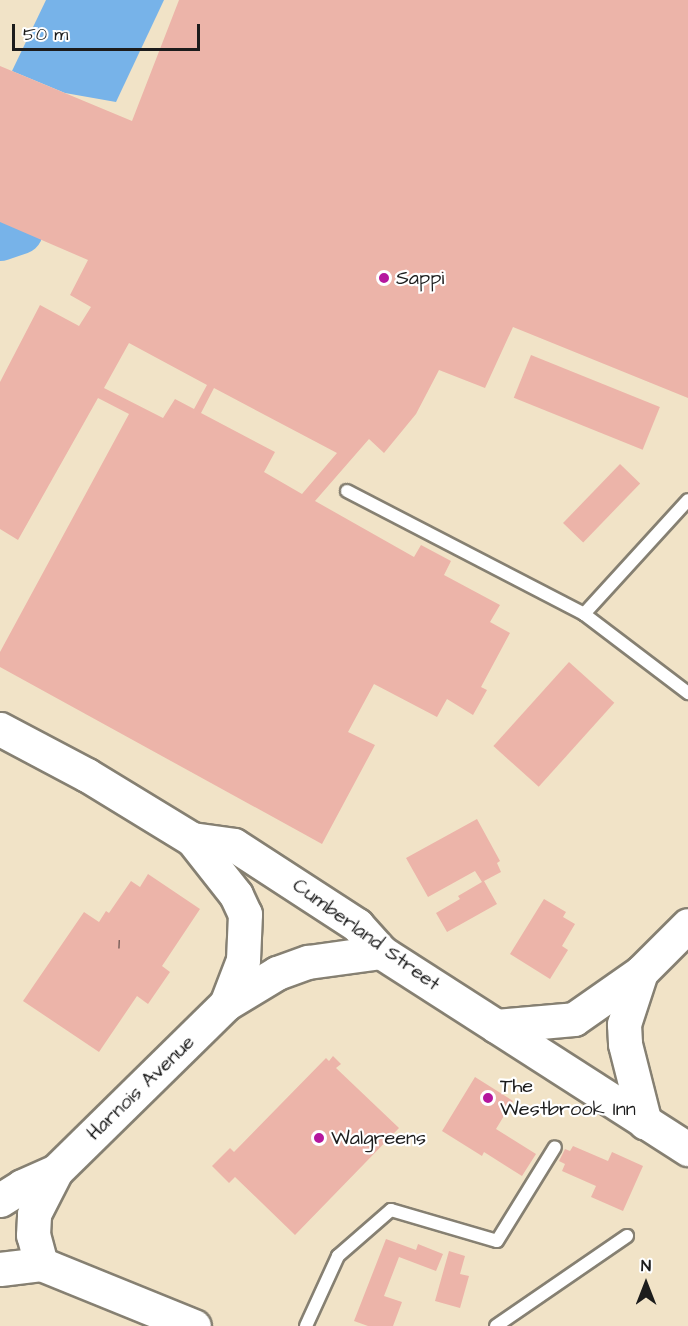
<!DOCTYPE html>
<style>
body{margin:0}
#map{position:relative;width:688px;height:1326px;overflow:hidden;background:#f1e3c7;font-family:"Architects Daughter",sans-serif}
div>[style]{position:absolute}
.water>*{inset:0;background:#77b3e9}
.river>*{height:45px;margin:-22.5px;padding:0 22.5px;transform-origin:22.5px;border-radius:22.5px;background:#77b3e9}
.building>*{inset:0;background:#ecb4a9;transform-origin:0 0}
.roads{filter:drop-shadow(2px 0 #868072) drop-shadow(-2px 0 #868072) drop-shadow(0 2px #868072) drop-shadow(0 -2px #868072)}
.lane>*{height:12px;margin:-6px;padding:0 6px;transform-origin:6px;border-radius:6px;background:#fff}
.secondary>*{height:33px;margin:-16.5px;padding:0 16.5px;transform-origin:16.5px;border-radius:16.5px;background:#fff}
.primary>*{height:33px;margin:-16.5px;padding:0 16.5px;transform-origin:16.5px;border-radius:16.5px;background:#fff}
.dots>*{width:16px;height:16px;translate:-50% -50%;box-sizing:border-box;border:3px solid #fff;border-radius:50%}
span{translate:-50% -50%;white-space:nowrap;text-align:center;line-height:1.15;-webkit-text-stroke:4.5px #fff;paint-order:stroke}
.number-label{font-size:16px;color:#50423f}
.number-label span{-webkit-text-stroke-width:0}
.poi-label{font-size:20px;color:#1c1c1c}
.left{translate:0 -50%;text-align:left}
.street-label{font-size:20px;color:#1c1c1c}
.north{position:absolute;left:616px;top:1254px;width:60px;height:60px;-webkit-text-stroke:4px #fff;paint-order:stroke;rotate:0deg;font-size:16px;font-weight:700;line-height:24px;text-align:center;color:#1c1c1c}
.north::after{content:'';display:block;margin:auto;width:21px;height:27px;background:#1c1c1c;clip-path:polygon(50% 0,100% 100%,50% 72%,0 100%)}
.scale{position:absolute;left:12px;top:24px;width:188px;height:27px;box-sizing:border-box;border:3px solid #1c1c1c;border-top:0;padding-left:8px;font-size:18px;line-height:21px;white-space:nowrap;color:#1c1c1c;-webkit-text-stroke:4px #fff;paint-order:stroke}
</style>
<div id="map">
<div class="water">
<div style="clip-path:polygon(46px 0,164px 0,116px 102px,65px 93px,12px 71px)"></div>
</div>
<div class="river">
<div style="left:0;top:238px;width:21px;rotate:-19deg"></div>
</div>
<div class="building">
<div style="clip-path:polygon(evenodd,179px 0,688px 0,688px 398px,513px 327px,485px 388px,439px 370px,416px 414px,384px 453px,369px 439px,315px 501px,414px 557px,421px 545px,451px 561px,444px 575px,500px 605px,490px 622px,510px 633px,481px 687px,487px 690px,473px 715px,447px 699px,437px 717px,374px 684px,348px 732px,375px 745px,322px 844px,0 667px,0 652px,129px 414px,98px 398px,18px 540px,0 529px,0 382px,40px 305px,79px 326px,91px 307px,70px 295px,88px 260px,0 222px,0 66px,132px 121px,179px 0,129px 343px,207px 385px,194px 409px,175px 399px,163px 418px,104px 388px,129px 343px,179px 0,214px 388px,337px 453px,302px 494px,264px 472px,275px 452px,201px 413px,214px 388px)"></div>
<div style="left:531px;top:355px;width:139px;height:46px;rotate:22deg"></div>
<div style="left:620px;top:464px;width:28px;height:82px;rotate:44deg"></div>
<div style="left:569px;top:662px;width:61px;height:113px;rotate:42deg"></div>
<div style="clip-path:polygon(477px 819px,500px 861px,497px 863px,501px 872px,484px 881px,497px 904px,447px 932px,436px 913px,460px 899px,458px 896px,482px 882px,475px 871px,428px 897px,406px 858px)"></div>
<div style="clip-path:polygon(148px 874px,200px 909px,162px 966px,170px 972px,148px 1004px,137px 996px,99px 1052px,23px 1001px,84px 912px,99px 922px,106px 911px,109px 913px,131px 881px,140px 887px)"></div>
<div style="clip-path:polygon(544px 899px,566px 912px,563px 917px,575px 924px,562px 946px,568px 950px,550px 979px,510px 954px)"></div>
<div style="clip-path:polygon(333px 1056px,341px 1064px,336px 1068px,399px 1128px,295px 1235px,235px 1177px,229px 1183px,212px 1166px,230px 1148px,234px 1152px,326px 1058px,329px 1061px)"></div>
<div style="clip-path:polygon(475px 1077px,513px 1101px,496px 1129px,536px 1154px,522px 1176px,484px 1152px,482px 1156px,442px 1131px)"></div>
<div style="clip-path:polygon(573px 1146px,608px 1161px,612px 1152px,643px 1166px,623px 1211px,591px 1197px,596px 1186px,562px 1171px,565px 1164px,559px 1161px,565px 1149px,570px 1151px)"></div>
<div style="clip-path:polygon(386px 1239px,416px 1250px,418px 1244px,443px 1254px,436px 1271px,399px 1257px,384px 1296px,402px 1302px,393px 1326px,368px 1326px,354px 1321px)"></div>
<div style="clip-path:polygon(449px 1251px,465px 1256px,460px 1274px,469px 1276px,460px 1308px,435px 1301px)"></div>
</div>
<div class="roads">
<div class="lane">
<div style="left:347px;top:491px;width:267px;rotate:27.4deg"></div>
<div style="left:584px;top:614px;width:131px;rotate:37.2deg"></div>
<div style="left:584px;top:614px;width:154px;rotate:-47.6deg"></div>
<div style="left:306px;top:1326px;width:77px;rotate:-65.4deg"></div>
<div style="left:338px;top:1256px;width:70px;rotate:-41deg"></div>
<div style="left:391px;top:1210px;width:110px;rotate:16.3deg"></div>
<div style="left:497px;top:1241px;width:110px;rotate:-58.3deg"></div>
<div style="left:496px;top:1326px;width:159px;rotate:-34.5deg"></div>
</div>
<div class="secondary">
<div style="left:0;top:729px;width:98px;rotate:27.9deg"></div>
<div style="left:87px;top:775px;width:123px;rotate:31.4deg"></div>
<div style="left:192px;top:839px;width:42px;rotate:8.1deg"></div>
<div style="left:234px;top:845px;width:147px;rotate:33deg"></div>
<div style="left:357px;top:925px;width:36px;rotate:48deg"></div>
<div style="left:192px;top:839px;width:71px;rotate:51.8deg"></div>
<div style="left:236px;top:895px;width:21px;rotate:65deg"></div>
<div style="left:245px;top:914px;width:46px;rotate:92.5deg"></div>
<div style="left:243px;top:960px;width:47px;rotate:111.1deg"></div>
</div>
<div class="primary">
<div style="left:641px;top:972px;width:55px;rotate:108.1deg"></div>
<div style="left:624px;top:1024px;width:20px;rotate:87deg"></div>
<div style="left:625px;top:1044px;width:81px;rotate:75.8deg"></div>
<div style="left:496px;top:1026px;width:78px;rotate:-5.1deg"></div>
<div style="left:574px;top:1019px;width:82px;rotate:-35deg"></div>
<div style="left:641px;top:972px;width:66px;rotate:-45deg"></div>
<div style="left:0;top:1200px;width:26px;rotate:-32deg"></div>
<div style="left:22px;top:1186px;width:37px;rotate:-24deg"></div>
<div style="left:41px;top:1264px;width:30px;rotate:-105deg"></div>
<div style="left:33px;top:1235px;width:21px;rotate:-87deg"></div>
<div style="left:34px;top:1214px;width:48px;rotate:-62.9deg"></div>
<div style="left:56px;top:1171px;width:238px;rotate:-44.5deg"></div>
<div style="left:226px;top:1004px;width:60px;rotate:-31.3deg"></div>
<div style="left:277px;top:973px;width:33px;rotate:-20deg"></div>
<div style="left:308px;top:962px;width:74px;rotate:-7.8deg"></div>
<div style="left:381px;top:952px;width:365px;rotate:32.7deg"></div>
<div style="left:0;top:1269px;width:41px;rotate:-7deg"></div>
<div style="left:41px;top:1264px;width:165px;rotate:22.1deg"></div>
</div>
</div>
<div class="dots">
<div style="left:384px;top:278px;background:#b5179e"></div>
<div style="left:488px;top:1098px;background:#b5179e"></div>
<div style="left:319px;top:1138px;background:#b5179e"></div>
</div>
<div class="number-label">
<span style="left:119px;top:944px">1</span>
</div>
<div class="poi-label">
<span class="left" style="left:396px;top:278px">Sappi</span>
<span class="left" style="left:500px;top:1098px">The<br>Westbrook Inn</span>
<span class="left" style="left:331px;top:1138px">Walgreens</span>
</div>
<div class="street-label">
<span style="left:366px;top:935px;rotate:36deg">Cumberland Street</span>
<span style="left:141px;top:1088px;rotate:-44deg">Harnois Avenue</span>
</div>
<div class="north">N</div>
<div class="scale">50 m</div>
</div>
